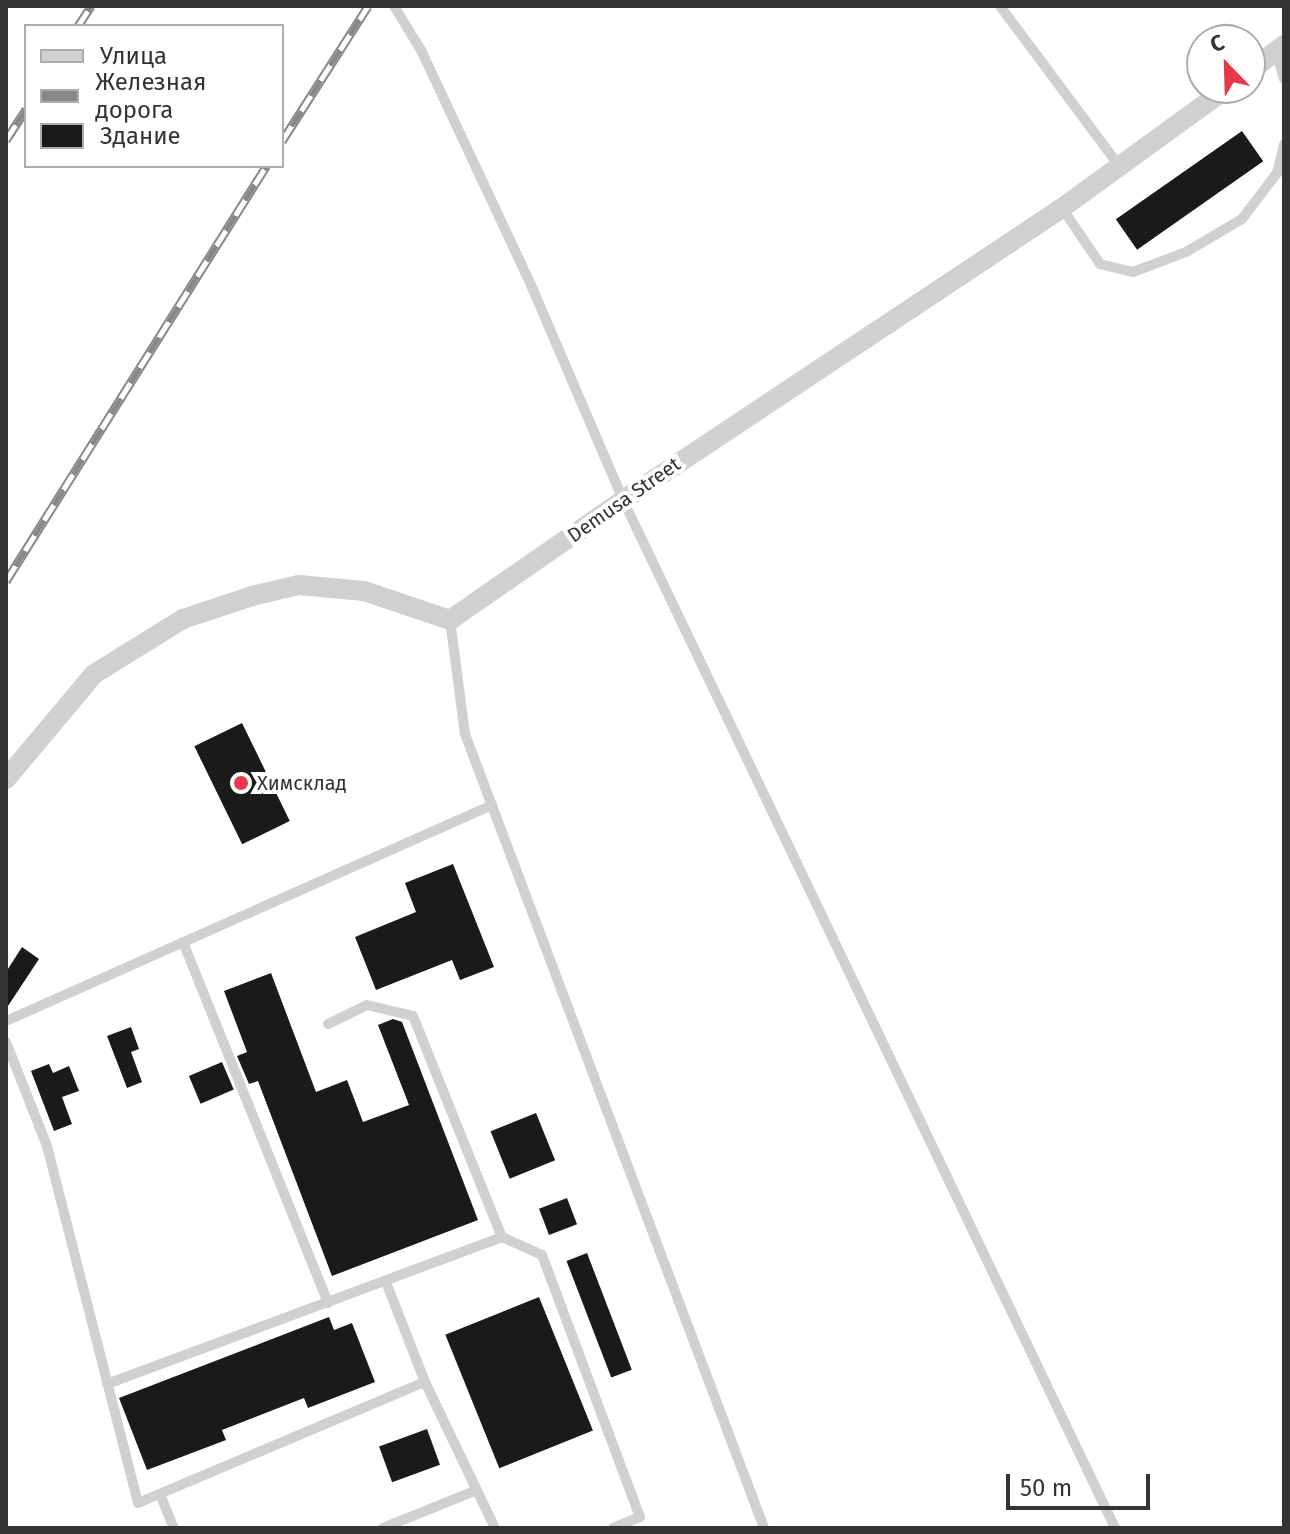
<!DOCTYPE html>
<meta charset="utf-8">
<style>
body{margin:0}
#map{position:relative;width:1290px;height:1534px;overflow:hidden;background:#fff;font-family:"Fira Sans",sans-serif}
div>[style]{position:absolute}
.building>*{inset:0;background:#1a1a1a;transform-origin:0 0}
.service>*{height:10px;margin:-5px;padding:0 5px;transform-origin:5px;border-radius:5px;background:#d0d0d0}
.minor>*{height:20px;margin:-10px;padding:0 10px;transform-origin:10px;border-radius:10px;background:#d0d0d0}
.rail>*{height:9px;margin-top:-4.5px;transform-origin:0;background:repeating-linear-gradient(90deg,#fff 0 18px,#888 0 36px);box-sizing:border-box;border-block:2px solid #888}
.dots>*{width:22px;height:22px;translate:-50% -50%;box-sizing:border-box;border:4px solid #fff;border-radius:50%}
span{translate:-50% -50%;white-space:nowrap;text-align:center;line-height:1.15;-webkit-text-stroke:8px #fff;paint-order:stroke}
.street-label{font-size:20px;color:#333}
.poi-label{font-size:20px;color:#333}
.left{translate:0 -50%;text-align:left}
.frame{position:absolute;inset:0;border:8px solid #333;pointer-events:none}
.legend{position:absolute;left:24px;top:24px;width:260px;height:144px;box-sizing:border-box;background:#fff;border:2px solid #adadad;margin:0;padding:10px 14px;list-style:none;font-size:24px;color:#333}
.legend li{display:flex;align-items:center;gap:16px;height:40px}
.legend b{width:40px;border:2px solid #adadad}
.north{position:absolute;left:1186px;top:24px;width:80px;height:80px;box-sizing:border-box;background:#fff;border:2px solid #adadad;border-radius:50%;rotate:337deg;font-size:22px;font-weight:700;line-height:32px;text-align:center;color:#333}
.north::after{content:'';display:block;margin:auto;width:28px;height:36px;background:#e63946;clip-path:polygon(50% 0,100% 100%,50% 72%,0 100%)}
.scale{position:absolute;left:1006px;top:1474px;width:144px;height:36px;box-sizing:border-box;border:4px solid #333;border-top:0;padding-left:10px;font-size:24px;line-height:28px;white-space:nowrap;color:#333;-webkit-text-stroke:6px #fff;paint-order:stroke}
</style>
<div id="map">
<div class="building">
<div style="left:1242px;top:131px;width:37px;height:154px;rotate:55deg"></div>
<div style="left:242px;top:723px;width:109px;height:53px;rotate:64deg"></div>
<div style="clip-path:polygon(453px 864px,494px 967px,460px 980px,452px 960px,376px 990px,355px 937px,416px 912px,405px 883px)"></div>
<div style="clip-path:polygon(22px 947px,39px 959px,6px 1009px,6px 972px)"></div>
<div style="clip-path:polygon(271px 973px,316px 1092px,347px 1080px,363px 1122px,409px 1105px,378px 1025px,393px 1019px,402px 1022px,478px 1220px,332px 1276px,258px 1081px,249px 1084px,237px 1056px,247px 1052px,224px 991px)"></div>
<div style="clip-path:polygon(131px 1027px,139px 1049px,131px 1052px,142px 1082px,127px 1088px,107px 1036px)"></div>
<div style="left:222px;top:1062px;width:30px;height:36px;rotate:67deg"></div>
<div style="clip-path:polygon(49px 1064px,53px 1073px,69px 1066px,79px 1091px,62px 1097px,72px 1124px,54px 1131px,31px 1071px)"></div>
<div style="left:536px;top:1113px;width:51px;height:49px;rotate:68deg"></div>
<div style="left:567px;top:1198px;width:28px;height:30px;rotate:69deg"></div>
<div style="left:587px;top:1253px;width:125px;height:22px;rotate:69deg"></div>
<div style="left:539px;top:1297px;width:144px;height:101px;rotate:68deg"></div>
<div style="clip-path:polygon(329px 1317px,334px 1330px,352px 1323px,375px 1382px,308px 1408px,304px 1398px,222px 1430px,226px 1440px,147px 1470px,119px 1398px)"></div>
<div style="left:427px;top:1429px;width:38px;height:51px;rotate:70deg"></div>
</div>
<div class="service">
<div style="left:394px;top:6px;width:52px;rotate:58.5deg"></div>
<div style="left:421px;top:50px;width:259px;rotate:64.9deg"></div>
<div style="left:531px;top:285px;width:234px;rotate:66.8deg"></div>
<div style="left:623px;top:500px;width:1140px;rotate:64.42deg"></div>
<div style="left:1000px;top:6px;width:201px;rotate:53.3deg"></div>
<div style="left:1276px;top:51px;width:29px;rotate:74deg"></div>
<div style="left:1062px;top:208px;width:68px;rotate:55.8deg"></div>
<div style="left:1100px;top:264px;width:34px;rotate:14deg"></div>
<div style="left:1133px;top:272px;width:57px;rotate:-20.7deg"></div>
<div style="left:1186px;top:252px;width:65px;rotate:-30.5deg"></div>
<div style="left:1242px;top:219px;width:58px;rotate:-52.7deg"></div>
<div style="left:1277px;top:173px;width:30px;rotate:-76deg"></div>
<div style="left:450px;top:620px;width:115px;rotate:82.5deg"></div>
<div style="left:465px;top:734px;width:848px;rotate:69.36deg"></div>
<div style="left:183px;top:942px;width:389px;rotate:68.1deg"></div>
<div style="left:6px;top:1021px;width:532px;rotate:-23.96deg"></div>
<div style="left:328px;top:1024px;width:43px;rotate:-26deg"></div>
<div style="left:367px;top:1005px;width:47px;rotate:13.4deg"></div>
<div style="left:413px;top:1016px;width:238px;rotate:68.1deg"></div>
<div style="left:502px;top:1237px;width:44px;rotate:24.2deg"></div>
<div style="left:542px;top:1255px;width:280px;rotate:69.5deg"></div>
<div style="left:640px;top:1517px;width:29px;rotate:158deg"></div>
<div style="left:6px;top:1042px;width:112px;rotate:68.5deg"></div>
<div style="left:47px;top:1146px;width:368px;rotate:75.7deg"></div>
<div style="left:138px;top:1503px;width:311px;rotate:-22.9deg"></div>
<div style="left:386px;top:1282px;width:107px;rotate:68.7deg"></div>
<div style="left:425px;top:1382px;width:162px;rotate:64.4deg"></div>
<div style="left:107px;top:1384px;width:421px;rotate:-20.4deg"></div>
<div style="left:160px;top:1494px;width:37px;rotate:68deg"></div>
<div style="left:383px;top:1528px;width:101px;rotate:-22deg"></div>
</div>
<div class="minor">
<div style="left:1250px;top:71px;width:43px;rotate:-37.4deg"></div>
<div style="left:6px;top:779px;width:137px;rotate:-50deg"></div>
<div style="left:94px;top:674px;width:105px;rotate:-31.7deg"></div>
<div style="left:183px;top:619px;width:73px;rotate:-18.4deg"></div>
<div style="left:252px;top:596px;width:48px;rotate:-13.2deg"></div>
<div style="left:299px;top:585px;width:65px;rotate:5.3deg"></div>
<div style="left:364px;top:591px;width:91px;rotate:18.6deg"></div>
<div style="left:450px;top:620px;width:211px;rotate:-34.7deg"></div>
<div style="left:623px;top:500px;width:527px;rotate:-33.63deg"></div>
<div style="left:1062px;top:208px;width:204px;rotate:-36deg"></div>
</div>
<div class="rail">
<div style="left:78px;top:26px;width:24px;rotate:-57deg"></div>
<div style="left:6px;top:140px;width:37px;rotate:-57deg"></div>
<div style="left:282px;top:141px;width:160px;rotate:-57.5deg"></div>
<div style="left:6px;top:581px;width:490px;rotate:-57.9deg"></div>
</div>
<div class="dots">
<div style="left:241px;top:783px;background:#e63946"></div>
</div>
<div class="street-label">
<span style="left:624px;top:500px;rotate:-35deg">Demusa Street</span>
</div>
<div class="poi-label">
<span class="left" style="left:257px;top:783px">Химсклад</span>
</div>
<div class="frame"></div>
<ul class="legend">
<li><b style="height:10px;background:#d0d0d0"></b>Улица</li>
<li><b style="height:10px;background:#888"></b>Железная дорога</li>
<li><b style="height:22px;background:#1a1a1a"></b>Здание</li>
</ul>
<div class="north">С</div>
<div class="scale">50 m</div>
</div>
